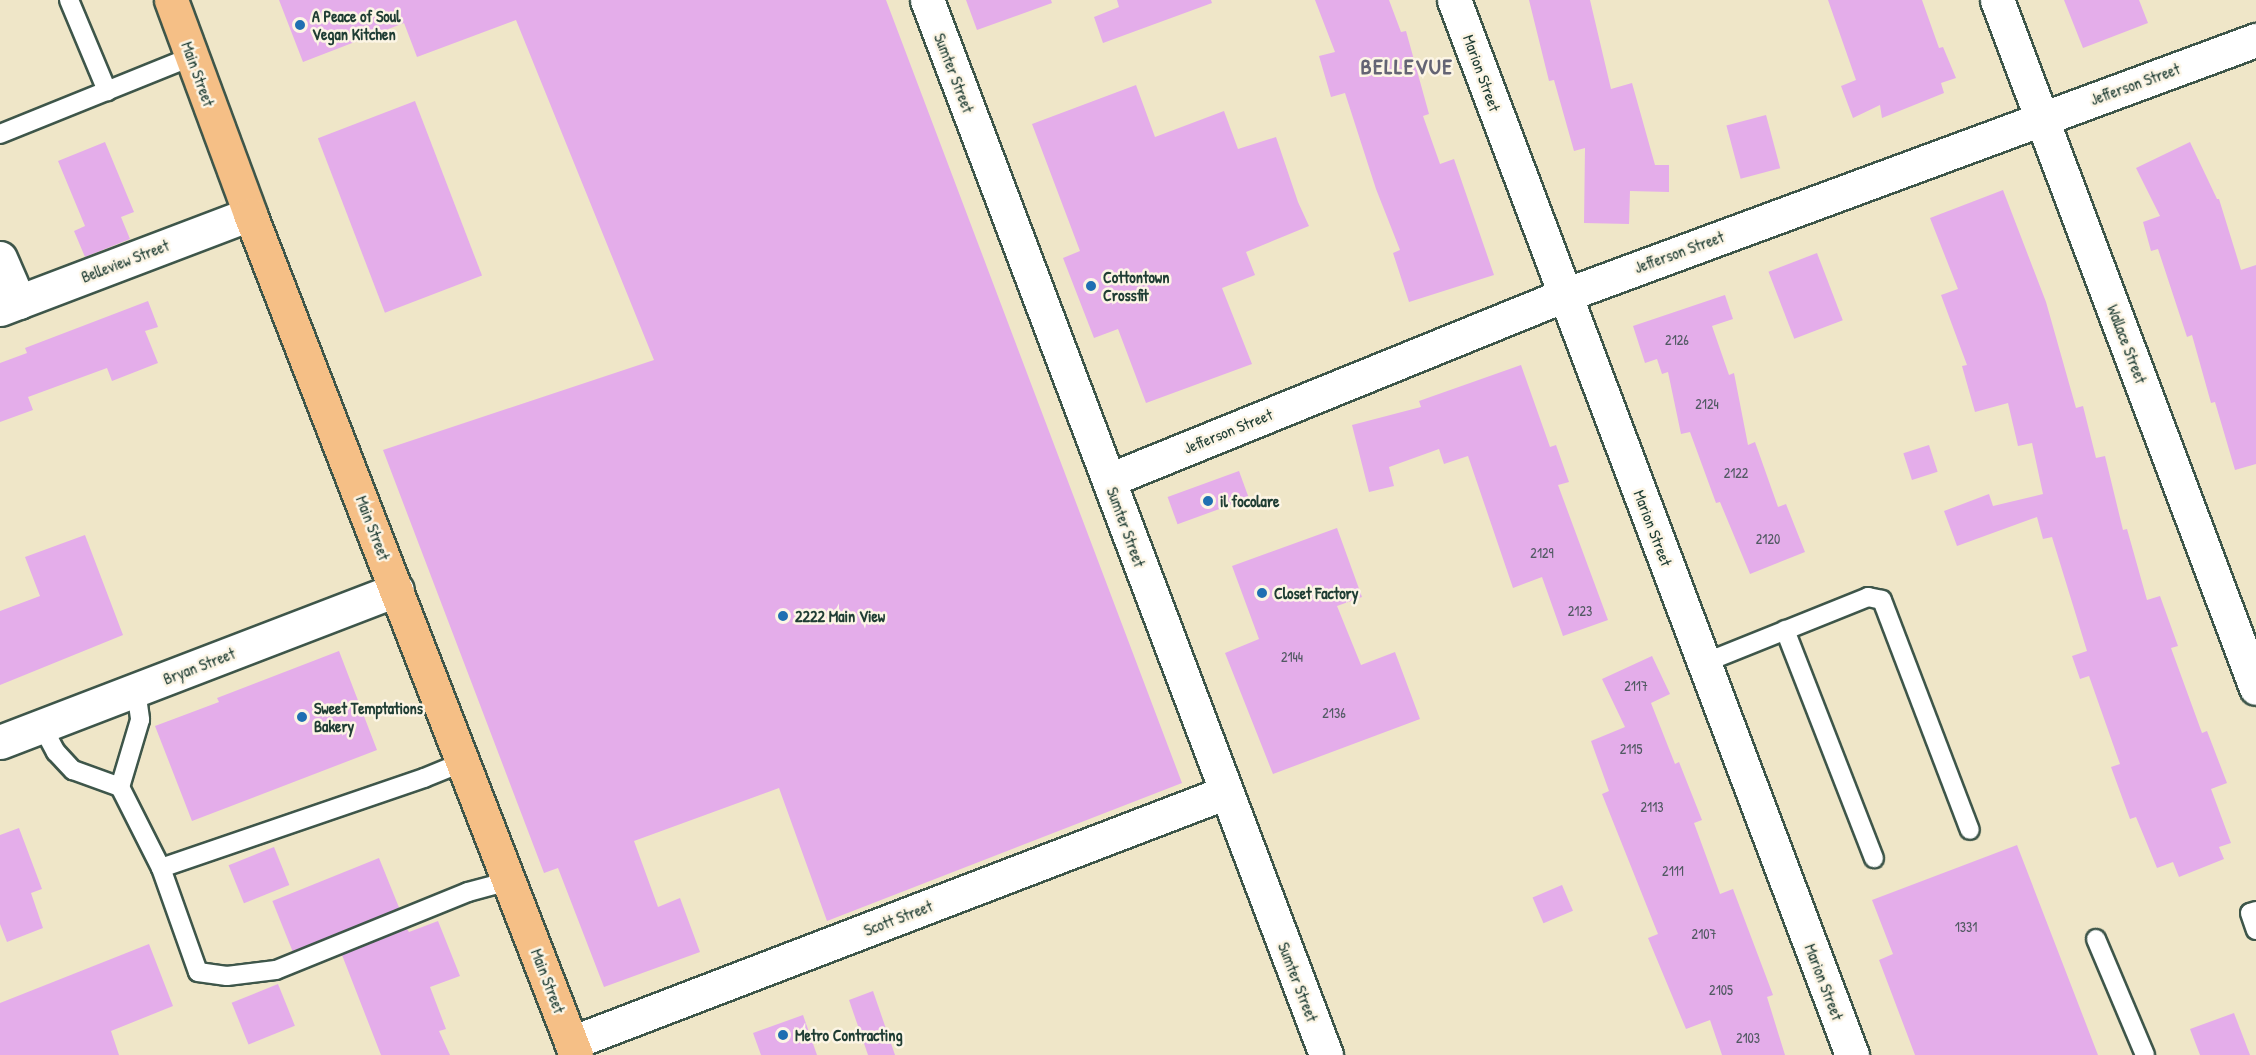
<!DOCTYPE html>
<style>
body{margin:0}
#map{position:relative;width:2256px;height:1055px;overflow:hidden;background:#efe6c8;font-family:"Patrick Hand",sans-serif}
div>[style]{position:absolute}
.building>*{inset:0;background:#e4adea;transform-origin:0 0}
.roads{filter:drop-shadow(2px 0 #3e564a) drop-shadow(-2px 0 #3e564a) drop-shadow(0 2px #3e564a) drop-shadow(0 -2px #3e564a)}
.lane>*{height:18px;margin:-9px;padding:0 9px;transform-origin:9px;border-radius:9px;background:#fff}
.street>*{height:33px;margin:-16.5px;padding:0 16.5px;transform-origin:16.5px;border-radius:16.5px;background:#fff}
.primary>*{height:33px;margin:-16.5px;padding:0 16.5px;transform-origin:16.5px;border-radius:16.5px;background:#f5bf86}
.dots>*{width:16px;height:16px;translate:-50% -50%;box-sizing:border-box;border:3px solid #fcf5e5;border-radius:50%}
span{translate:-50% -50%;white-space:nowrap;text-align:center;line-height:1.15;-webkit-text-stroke:5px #fcf5e5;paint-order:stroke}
.number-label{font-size:14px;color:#505962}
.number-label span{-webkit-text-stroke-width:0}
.poi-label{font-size:16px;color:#1f3d34;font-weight:700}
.left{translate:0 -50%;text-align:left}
.street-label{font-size:16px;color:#1f3d34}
.district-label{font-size:22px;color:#646474;font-weight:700;letter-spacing:1.5px}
</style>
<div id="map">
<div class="building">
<div style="clip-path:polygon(279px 0,886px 0,1182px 783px,827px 921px,779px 788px,634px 841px,658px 907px,680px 898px,700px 952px,604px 987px,558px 868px,544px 873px,383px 450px,654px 360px,516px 20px,417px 57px,404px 23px,303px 62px)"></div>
<div style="clip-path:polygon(966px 0,1051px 0,1052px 3px,977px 30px)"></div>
<div style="clip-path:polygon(1117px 0,1211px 0,1212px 3px,1103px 43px,1094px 17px,1119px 7px)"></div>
<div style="clip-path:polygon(1315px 0,1389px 0,1401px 32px,1406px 31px,1429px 114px,1423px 116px,1440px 164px,1454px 159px,1494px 275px,1409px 302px,1393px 253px,1400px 250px,1376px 189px,1345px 93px,1331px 97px,1319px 56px,1335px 52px)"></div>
<div style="clip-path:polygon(1529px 0,1590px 0,1611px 89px,1632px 83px,1655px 165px,1669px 165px,1669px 192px,1630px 191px,1629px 224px,1584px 223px,1585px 148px,1574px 151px,1554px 80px,1549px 81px)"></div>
<div style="clip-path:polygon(1828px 0,1922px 0,1939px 48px,1943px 47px,1956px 78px,1941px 83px,1944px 93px,1882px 118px,1880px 105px,1853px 118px,1841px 86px,1856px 80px)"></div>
<div style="clip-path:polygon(2064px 0,2139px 0,2148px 23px,2083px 48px)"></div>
<div style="clip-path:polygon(1136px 85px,1155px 137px,1224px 111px,1238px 149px,1276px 137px,1298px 202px,1309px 226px,1246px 252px,1255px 275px,1222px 288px,1252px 364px,1146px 403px,1118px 329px,1094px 338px,1063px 258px,1080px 251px,1032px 124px)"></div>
<div style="left:415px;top:101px;width:187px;height:104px;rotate:69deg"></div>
<div style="left:1766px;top:115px;width:55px;height:41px;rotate:75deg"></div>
<div style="clip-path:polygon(105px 142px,134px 212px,121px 217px,130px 239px,85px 257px,74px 231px,85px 226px,58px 161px)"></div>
<div style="clip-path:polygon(2190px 142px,2217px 199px,2219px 199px,2241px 270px,2256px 265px,2256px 464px,2235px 470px,2215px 402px,2211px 403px,2192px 335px,2187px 337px,2158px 249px,2151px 251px,2143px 222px,2160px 216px,2136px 168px)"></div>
<div style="clip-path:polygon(2003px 190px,2046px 302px,2076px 408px,2083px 406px,2096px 458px,2105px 456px,2123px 530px,2127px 529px,2147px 600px,2160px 596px,2178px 646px,2171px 648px,2202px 733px,2207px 731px,2227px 783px,2211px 789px,2231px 843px,2219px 847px,2224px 859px,2179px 877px,2173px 862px,2157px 868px,2136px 817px,2130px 819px,2111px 767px,2120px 764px,2089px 676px,2080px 679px,2072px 656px,2087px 651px,2052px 537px,2043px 539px,2037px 517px,1957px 546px,1944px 511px,1989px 494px,1993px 506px,2043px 494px,2032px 443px,2018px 446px,2008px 403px,1975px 412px,1962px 366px,1967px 365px,1941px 295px,1958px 289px,1930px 218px)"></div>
<div style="left:1817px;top:253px;width:72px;height:52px;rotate:69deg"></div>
<div style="clip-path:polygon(1725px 295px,1733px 319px,1712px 326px,1729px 375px,1734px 373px,1748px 445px,1755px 442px,1778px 507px,1786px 504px,1805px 552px,1750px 574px,1720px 502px,1716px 503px,1690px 432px,1681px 434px,1668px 372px,1662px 374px,1657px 359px,1645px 363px,1633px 326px)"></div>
<div style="clip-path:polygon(148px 301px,158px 327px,145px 331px,158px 363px,112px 381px,107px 368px,28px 397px,33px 410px,0 422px,0 363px,27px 353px,25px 348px)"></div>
<div style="clip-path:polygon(1521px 365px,1550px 447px,1556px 445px,1569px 482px,1558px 485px,1608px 620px,1563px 636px,1542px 577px,1513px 588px,1468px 456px,1444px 464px,1439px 449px,1389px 467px,1394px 486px,1369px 492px,1352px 425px,1421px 407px,1419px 401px)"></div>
<div style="left:1929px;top:445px;width:28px;height:27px;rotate:72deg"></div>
<div style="left:1239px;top:471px;width:29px;height:76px;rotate:70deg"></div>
<div style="clip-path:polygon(1337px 528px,1362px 597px,1337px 606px,1361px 665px,1395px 652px,1420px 719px,1273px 774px,1225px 653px,1259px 639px,1232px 566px)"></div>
<div style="clip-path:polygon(85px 535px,123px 635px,0 685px,0 611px,40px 596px,25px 557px)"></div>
<div style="clip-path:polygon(339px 651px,377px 750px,192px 821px,155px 726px,219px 702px,217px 698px)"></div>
<div style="clip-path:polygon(1652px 656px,1670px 694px,1651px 703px,1675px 764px,1679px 762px,1702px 820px,1694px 823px,1720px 894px,1733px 889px,1773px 995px,1767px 997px,1785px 1055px,1722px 1055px,1710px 1020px,1686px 1029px,1648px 938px,1658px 934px,1602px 794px,1609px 791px,1591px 741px,1625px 727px,1602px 679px)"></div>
<div style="clip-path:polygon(19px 828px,42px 889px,31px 893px,43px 928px,7px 942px,0 924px,0 835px)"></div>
<div style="clip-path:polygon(2017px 845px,2098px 1055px,1915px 1055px,1879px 960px,1893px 954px,1872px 900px)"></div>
<div style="left:274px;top:847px;width:41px;height:49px;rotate:68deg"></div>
<div style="left:379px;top:858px;width:54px;height:115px;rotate:68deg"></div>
<div style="left:1562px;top:885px;width:28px;height:32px;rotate:67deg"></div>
<div style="clip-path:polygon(438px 921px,460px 976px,430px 987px,446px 1029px,439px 1031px,450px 1055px,381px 1055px,342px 955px,407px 929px,409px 932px)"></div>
<div style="clip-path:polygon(149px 944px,173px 1006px,111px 1031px,119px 1055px,0 1055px,0 1003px)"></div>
<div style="left:278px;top:984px;width:45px;height:50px;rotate:68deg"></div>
<div style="clip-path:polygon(873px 991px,895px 1055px,868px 1055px,849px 1000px)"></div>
<div style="clip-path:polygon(2234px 1013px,2250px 1055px,2200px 1055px,2190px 1029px)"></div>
<div style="clip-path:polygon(803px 1015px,817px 1055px,761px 1055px,753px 1033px)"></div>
</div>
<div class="roads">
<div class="lane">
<div style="left:69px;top:0;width:99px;rotate:67.3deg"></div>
<div style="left:0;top:134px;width:206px;rotate:-22deg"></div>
<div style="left:1785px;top:630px;width:245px;rotate:68.7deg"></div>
<div style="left:1704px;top:663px;width:177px;rotate:-21.9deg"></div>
<div style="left:1868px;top:597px;width:14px;rotate:12deg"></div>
<div style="left:1882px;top:600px;width:246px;rotate:69.1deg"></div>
<div style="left:136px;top:690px;width:30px;rotate:82deg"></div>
<div style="left:140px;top:720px;width:70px;rotate:106.6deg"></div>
<div style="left:120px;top:787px;width:91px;rotate:63.2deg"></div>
<div style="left:161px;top:868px;width:110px;rotate:70.4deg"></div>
<div style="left:198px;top:972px;width:29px;rotate:8deg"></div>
<div style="left:227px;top:976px;width:49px;rotate:-7deg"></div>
<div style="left:276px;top:970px;width:207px;rotate:-22.1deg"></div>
<div style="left:468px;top:892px;width:42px;rotate:-15deg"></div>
<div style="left:42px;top:726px;width:30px;rotate:62deg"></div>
<div style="left:56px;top:752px;width:25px;rotate:47deg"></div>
<div style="left:73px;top:770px;width:50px;rotate:19.9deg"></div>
<div style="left:161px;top:868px;width:278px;rotate:-18.9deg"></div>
<div style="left:424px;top:778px;width:42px;rotate:-22.3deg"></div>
<div style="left:2256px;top:911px;width:6px;rotate:162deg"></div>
<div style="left:2250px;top:913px;width:18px;rotate:71deg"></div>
<div style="left:2096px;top:939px;width:126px;rotate:67.1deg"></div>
</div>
<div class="street">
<div style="left:927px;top:0;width:1128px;rotate:69.28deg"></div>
<div style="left:1454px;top:0;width:1128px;rotate:69.33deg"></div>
<div style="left:1997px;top:0;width:735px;rotate:69.37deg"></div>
<div style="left:0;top:258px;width:48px;rotate:66.6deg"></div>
<div style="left:0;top:309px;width:267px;rotate:-20.8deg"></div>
<div style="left:1109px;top:480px;width:492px;rotate:-22.1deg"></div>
<div style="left:1565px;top:295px;width:737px;rotate:-20.26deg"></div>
<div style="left:0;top:742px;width:425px;rotate:-21deg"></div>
<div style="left:571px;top:1043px;width:699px;rotate:-20.95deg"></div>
</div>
<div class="primary">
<div style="left:171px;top:0;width:228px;rotate:69.7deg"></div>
<div style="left:250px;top:214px;width:902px;rotate:68.81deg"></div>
</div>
</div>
<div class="dots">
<div style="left:300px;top:25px;background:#1f6fb2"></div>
<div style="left:1091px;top:286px;background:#1f6fb2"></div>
<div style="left:1208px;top:501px;background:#1f6fb2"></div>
<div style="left:1262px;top:593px;background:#1f6fb2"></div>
<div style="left:783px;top:616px;background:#1f6fb2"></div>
<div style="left:302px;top:717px;background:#1f6fb2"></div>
<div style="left:783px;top:1035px;background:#1f6fb2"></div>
</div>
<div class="number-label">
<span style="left:1677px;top:340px">2126</span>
<span style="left:1707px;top:404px">2124</span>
<span style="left:1736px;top:473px">2122</span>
<span style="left:1768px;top:539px">2120</span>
<span style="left:1542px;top:553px">2129</span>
<span style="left:1580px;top:611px">2123</span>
<span style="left:1292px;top:657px">2144</span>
<span style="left:1636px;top:686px">2117</span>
<span style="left:1334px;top:713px">2136</span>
<span style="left:1631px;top:749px">2115</span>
<span style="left:1652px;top:807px">2113</span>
<span style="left:1673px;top:871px">2111</span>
<span style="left:1966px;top:927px">1331</span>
<span style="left:1704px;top:934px">2107</span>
<span style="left:1721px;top:990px">2105</span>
<span style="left:1748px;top:1038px">2103</span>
</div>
<div class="poi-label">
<span class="left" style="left:312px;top:25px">A Peace of Soul<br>Vegan Kitchen</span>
<span class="left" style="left:1103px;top:286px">Cottontown<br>Crossfit</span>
<span class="left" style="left:1220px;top:501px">il focolare</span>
<span class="left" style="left:1274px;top:593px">Closet Factory</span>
<span class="left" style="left:795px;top:616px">2222 Main View</span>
<span class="left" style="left:314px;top:717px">Sweet Temptations<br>Bakery</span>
<span class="left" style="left:795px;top:1035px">Metro Contracting</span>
</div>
<div class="street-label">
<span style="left:954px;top:73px;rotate:69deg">Sumter Street</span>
<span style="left:1482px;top:73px;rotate:70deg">Marion Street</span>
<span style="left:198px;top:74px;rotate:70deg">Main Street</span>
<span style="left:2135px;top:84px;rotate:-20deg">Jefferson Street</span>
<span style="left:1679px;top:252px;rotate:-20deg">Jefferson Street</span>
<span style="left:125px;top:261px;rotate:-21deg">Belleview Street</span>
<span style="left:2127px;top:344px;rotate:69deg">Wallace Street</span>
<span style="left:1228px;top:431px;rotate:-22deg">Jefferson Street</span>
<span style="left:1126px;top:527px;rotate:70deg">Sumter Street</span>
<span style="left:373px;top:528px;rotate:69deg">Main Street</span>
<span style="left:1653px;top:528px;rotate:69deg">Marion Street</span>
<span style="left:199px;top:666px;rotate:-21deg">Bryan Street</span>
<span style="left:898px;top:918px;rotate:-21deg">Scott Street</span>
<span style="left:548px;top:981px;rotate:69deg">Main Street</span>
<span style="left:1298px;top:982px;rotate:69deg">Sumter Street</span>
<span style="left:1824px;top:982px;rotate:69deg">Marion Street</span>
</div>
<div class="district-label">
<span style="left:1407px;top:67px">BELLEVUE</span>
</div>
</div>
